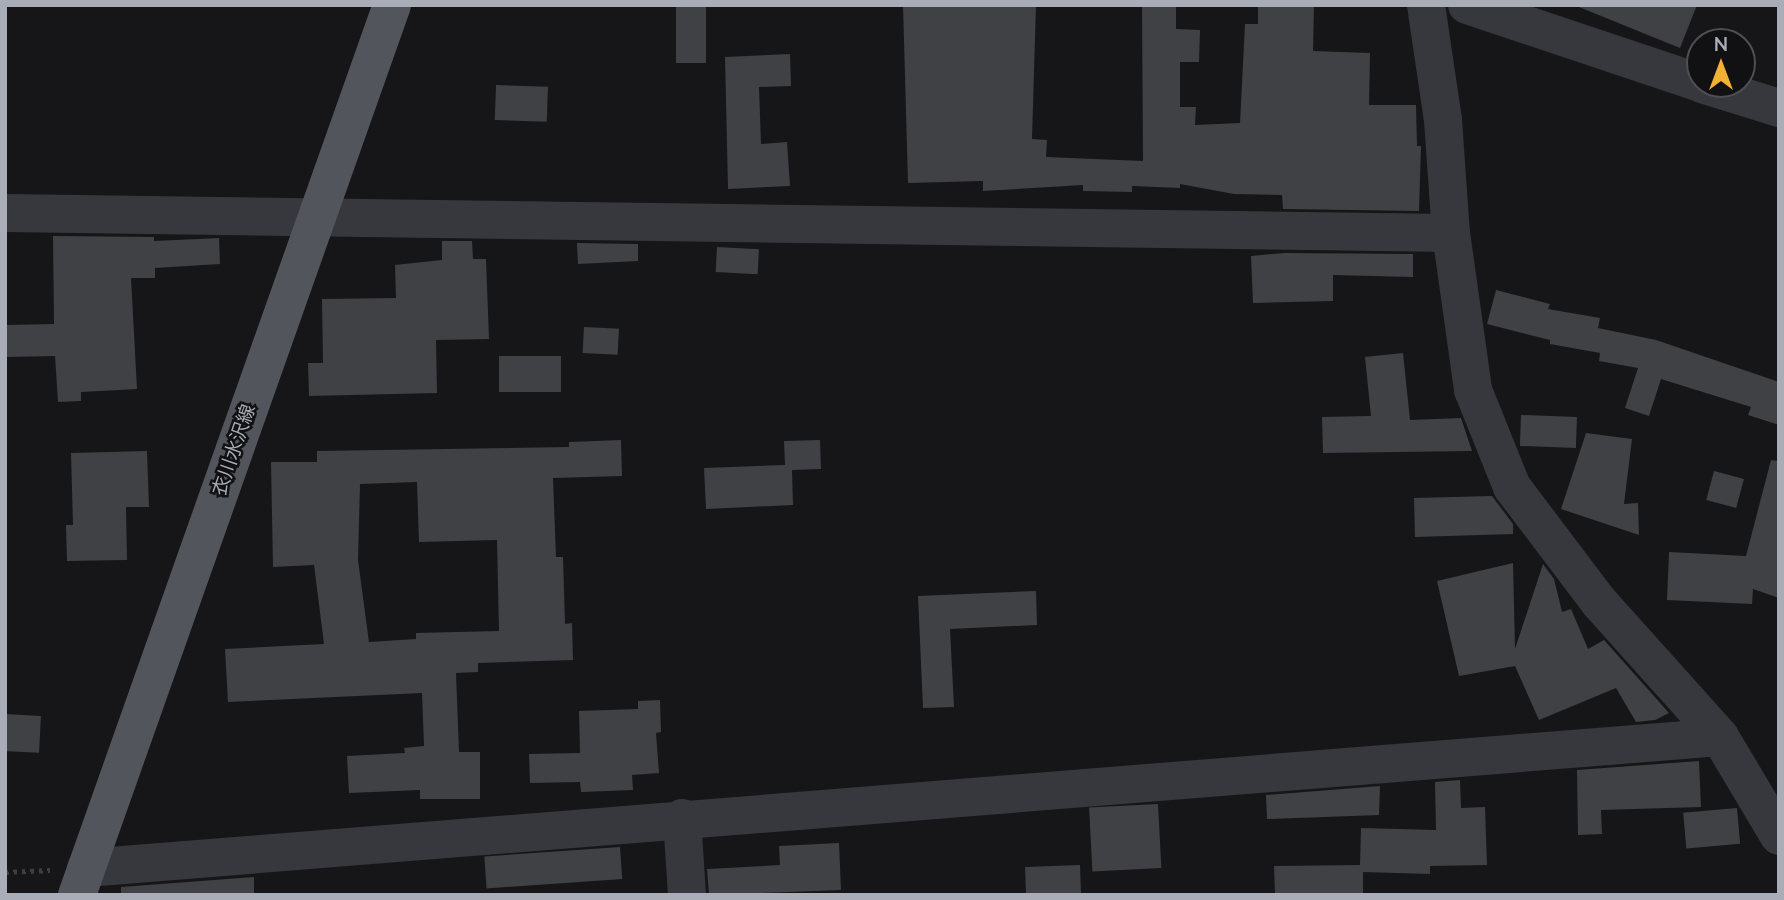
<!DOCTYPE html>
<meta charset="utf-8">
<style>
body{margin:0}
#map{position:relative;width:1784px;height:900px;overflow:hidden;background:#161618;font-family:Mulish,"Noto Sans JP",sans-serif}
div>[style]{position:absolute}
.building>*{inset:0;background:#404145;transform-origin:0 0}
.path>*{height:4.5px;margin-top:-2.25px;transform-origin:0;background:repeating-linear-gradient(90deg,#3d3f44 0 3.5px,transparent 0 8.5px)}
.minor>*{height:38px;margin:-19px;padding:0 19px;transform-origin:19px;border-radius:19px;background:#37383d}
.major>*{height:38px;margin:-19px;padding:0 19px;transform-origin:19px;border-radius:19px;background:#53555c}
span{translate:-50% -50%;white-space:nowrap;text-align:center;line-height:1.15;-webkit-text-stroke:5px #111113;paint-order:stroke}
.street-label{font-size:19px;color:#a8adb8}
.frame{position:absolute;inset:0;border:7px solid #a8adb8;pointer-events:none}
.north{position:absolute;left:1686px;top:28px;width:70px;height:70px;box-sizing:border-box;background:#111113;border:2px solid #4d4f55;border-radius:50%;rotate:0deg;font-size:19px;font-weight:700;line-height:28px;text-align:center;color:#a8adb8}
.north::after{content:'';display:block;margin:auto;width:24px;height:32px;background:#f2b134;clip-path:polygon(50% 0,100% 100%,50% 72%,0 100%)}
</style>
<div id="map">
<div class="building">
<div style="left:676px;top:5px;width:30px;height:58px"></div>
<div style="clip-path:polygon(903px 5px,1036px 5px,1032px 139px,1047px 140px,1046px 157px,1143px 161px,1142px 5px,1176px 5px,1176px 29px,1200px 30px,1199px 62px,1180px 62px,1180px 107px,1196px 107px,1195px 125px,1240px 123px,1245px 24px,1258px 24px,1258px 5px,1314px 5px,1313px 51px,1370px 53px,1369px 105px,1416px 105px,1417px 146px,1421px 146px,1419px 211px,1283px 209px,1282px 195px,1234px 194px,1180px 184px,1180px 188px,1132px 186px,1132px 192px,1083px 191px,1083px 185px,983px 191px,983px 181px,908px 183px)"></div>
<div style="clip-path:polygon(1574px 5px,1697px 5px,1680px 48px)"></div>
<div style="clip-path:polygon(790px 54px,791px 86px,759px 87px,761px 144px,787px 142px,790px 186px,728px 189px,725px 57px)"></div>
<div style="left:496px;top:85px;width:52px;height:35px;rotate:2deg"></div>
<div style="clip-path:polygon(53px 236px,154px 237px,154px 241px,219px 238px,220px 264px,155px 268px,155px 278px,131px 278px,137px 389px,81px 392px,81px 401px,58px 402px,55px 356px,5px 357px,5px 325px,54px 324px)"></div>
<div style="clip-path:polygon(442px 241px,472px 241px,473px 259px,486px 259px,489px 339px,436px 340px,437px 393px,309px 396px,308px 363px,323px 363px,322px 299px,396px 298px,395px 265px,442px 260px)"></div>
<div style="clip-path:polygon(577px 243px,638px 244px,638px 261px,578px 264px)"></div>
<div style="left:717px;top:247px;width:42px;height:25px;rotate:3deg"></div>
<div style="clip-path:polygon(1284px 253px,1413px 254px,1413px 277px,1333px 275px,1333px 301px,1253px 303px,1251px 256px)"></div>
<div style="clip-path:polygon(1496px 290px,1550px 304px,1548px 309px,1600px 318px,1598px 328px,1656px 340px,1779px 382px,1779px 425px,1748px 415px,1751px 407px,1661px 379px,1649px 416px,1625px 408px,1638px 368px,1599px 361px,1600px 353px,1550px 344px,1550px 340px,1487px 324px)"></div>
<div style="left:584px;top:327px;width:35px;height:26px;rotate:3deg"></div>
<div style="clip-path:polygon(1403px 353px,1410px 420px,1461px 418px,1472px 451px,1323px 453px,1322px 417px,1371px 416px,1365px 357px)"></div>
<div style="left:561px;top:356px;width:36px;height:62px;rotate:90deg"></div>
<div style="left:1521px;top:415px;width:56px;height:31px;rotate:2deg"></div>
<div style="clip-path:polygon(1586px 433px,1632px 439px,1624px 504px,1638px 503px,1639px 535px,1561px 509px)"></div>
<div style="clip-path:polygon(evenodd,621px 440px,622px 476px,553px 478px,556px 557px,563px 557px,565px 624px,572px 623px,573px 660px,478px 663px,478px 672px,456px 673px,459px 752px,480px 752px,480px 799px,420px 799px,420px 790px,349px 793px,347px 756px,405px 753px,404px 748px,424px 746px,422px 693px,228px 702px,225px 649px,324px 644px,314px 565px,273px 567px,271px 462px,317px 462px,317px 451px,569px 447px,569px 442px,621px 440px,417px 482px,419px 542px,497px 540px,499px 631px,416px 633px,416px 639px,369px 642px,358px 560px,360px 484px,417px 482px)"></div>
<div style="clip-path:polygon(820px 440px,821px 469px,792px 470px,793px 505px,706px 509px,704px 468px,785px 465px,784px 441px)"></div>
<div style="clip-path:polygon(147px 451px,149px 507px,126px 507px,127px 560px,67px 561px,66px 525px,73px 525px,71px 453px)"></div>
<div style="clip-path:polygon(1771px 460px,1779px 461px,1779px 598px,1753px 589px,1752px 604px,1667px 600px,1669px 552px,1746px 556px)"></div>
<div style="left:1714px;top:471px;width:31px;height:30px;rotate:15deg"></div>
<div style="clip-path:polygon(1492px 496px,1513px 524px,1513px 534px,1415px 537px,1414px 498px)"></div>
<div style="clip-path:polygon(1513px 563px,1515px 649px,1543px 564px,1554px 579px,1562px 612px,1571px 609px,1588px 649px,1604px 640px,1669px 713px,1655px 720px,1636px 722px,1616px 688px,1539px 720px,1515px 666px,1459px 676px,1437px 581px)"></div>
<div style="clip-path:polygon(1036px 591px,1037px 625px,950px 629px,954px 707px,923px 708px,918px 596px)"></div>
<div style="clip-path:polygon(660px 700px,661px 732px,656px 733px,659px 773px,632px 775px,633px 790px,581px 792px,580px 782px,530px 783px,529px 754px,580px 753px,579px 711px,638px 709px,638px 701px)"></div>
<div style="left:5px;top:714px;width:36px;height:37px;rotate:3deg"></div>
<div style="clip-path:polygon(1699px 761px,1701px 807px,1601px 810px,1602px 834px,1578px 835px,1577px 770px)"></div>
<div style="clip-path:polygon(1460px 780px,1461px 808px,1485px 807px,1487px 865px,1430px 866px,1430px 874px,1363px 872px,1363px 895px,1275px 895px,1274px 866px,1360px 865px,1361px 828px,1436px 830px,1435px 782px)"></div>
<div style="clip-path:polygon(1380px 786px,1379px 815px,1267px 819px,1266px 795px)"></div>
<div style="left:1158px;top:804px;width:64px;height:69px;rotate:87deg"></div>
<div style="left:1737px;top:808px;width:36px;height:54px;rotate:85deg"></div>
<div style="clip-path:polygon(839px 843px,841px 890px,709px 895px,707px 869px,780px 865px,779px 846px)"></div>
<div style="left:620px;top:847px;width:32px;height:136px;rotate:86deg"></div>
<div style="left:1080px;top:865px;width:30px;height:55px;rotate:88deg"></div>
<div style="clip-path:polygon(254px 877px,254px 895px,121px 895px,121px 887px)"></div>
</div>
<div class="path">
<div style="left:5px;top:872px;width:45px;rotate:-2.5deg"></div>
</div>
<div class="minor">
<div style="left:1426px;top:5px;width:116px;rotate:81.6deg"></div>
<div style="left:1443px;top:120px;width:113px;rotate:86deg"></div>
<div style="left:1451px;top:233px;width:159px;rotate:82deg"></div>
<div style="left:1473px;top:390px;width:105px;rotate:68.1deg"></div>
<div style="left:1512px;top:487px;width:144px;rotate:52.9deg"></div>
<div style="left:1599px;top:602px;width:181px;rotate:48.1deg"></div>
<div style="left:1720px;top:737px;width:115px;rotate:59.2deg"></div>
<div style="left:1467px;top:5px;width:246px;rotate:18.5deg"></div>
<div style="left:1702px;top:84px;width:81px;rotate:17.3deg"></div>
<div style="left:5px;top:213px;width:1446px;rotate:0.79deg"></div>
<div style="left:682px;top:818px;width:77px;rotate:86.3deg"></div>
<div style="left:86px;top:868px;width:1639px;rotate:-4.58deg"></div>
</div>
<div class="major">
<div style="left:77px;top:895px;width:944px;rotate:-70.51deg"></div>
</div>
<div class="street-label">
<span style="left:234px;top:450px;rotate:-71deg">衣川水沢線</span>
</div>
<div class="frame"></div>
<div class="north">N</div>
</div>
